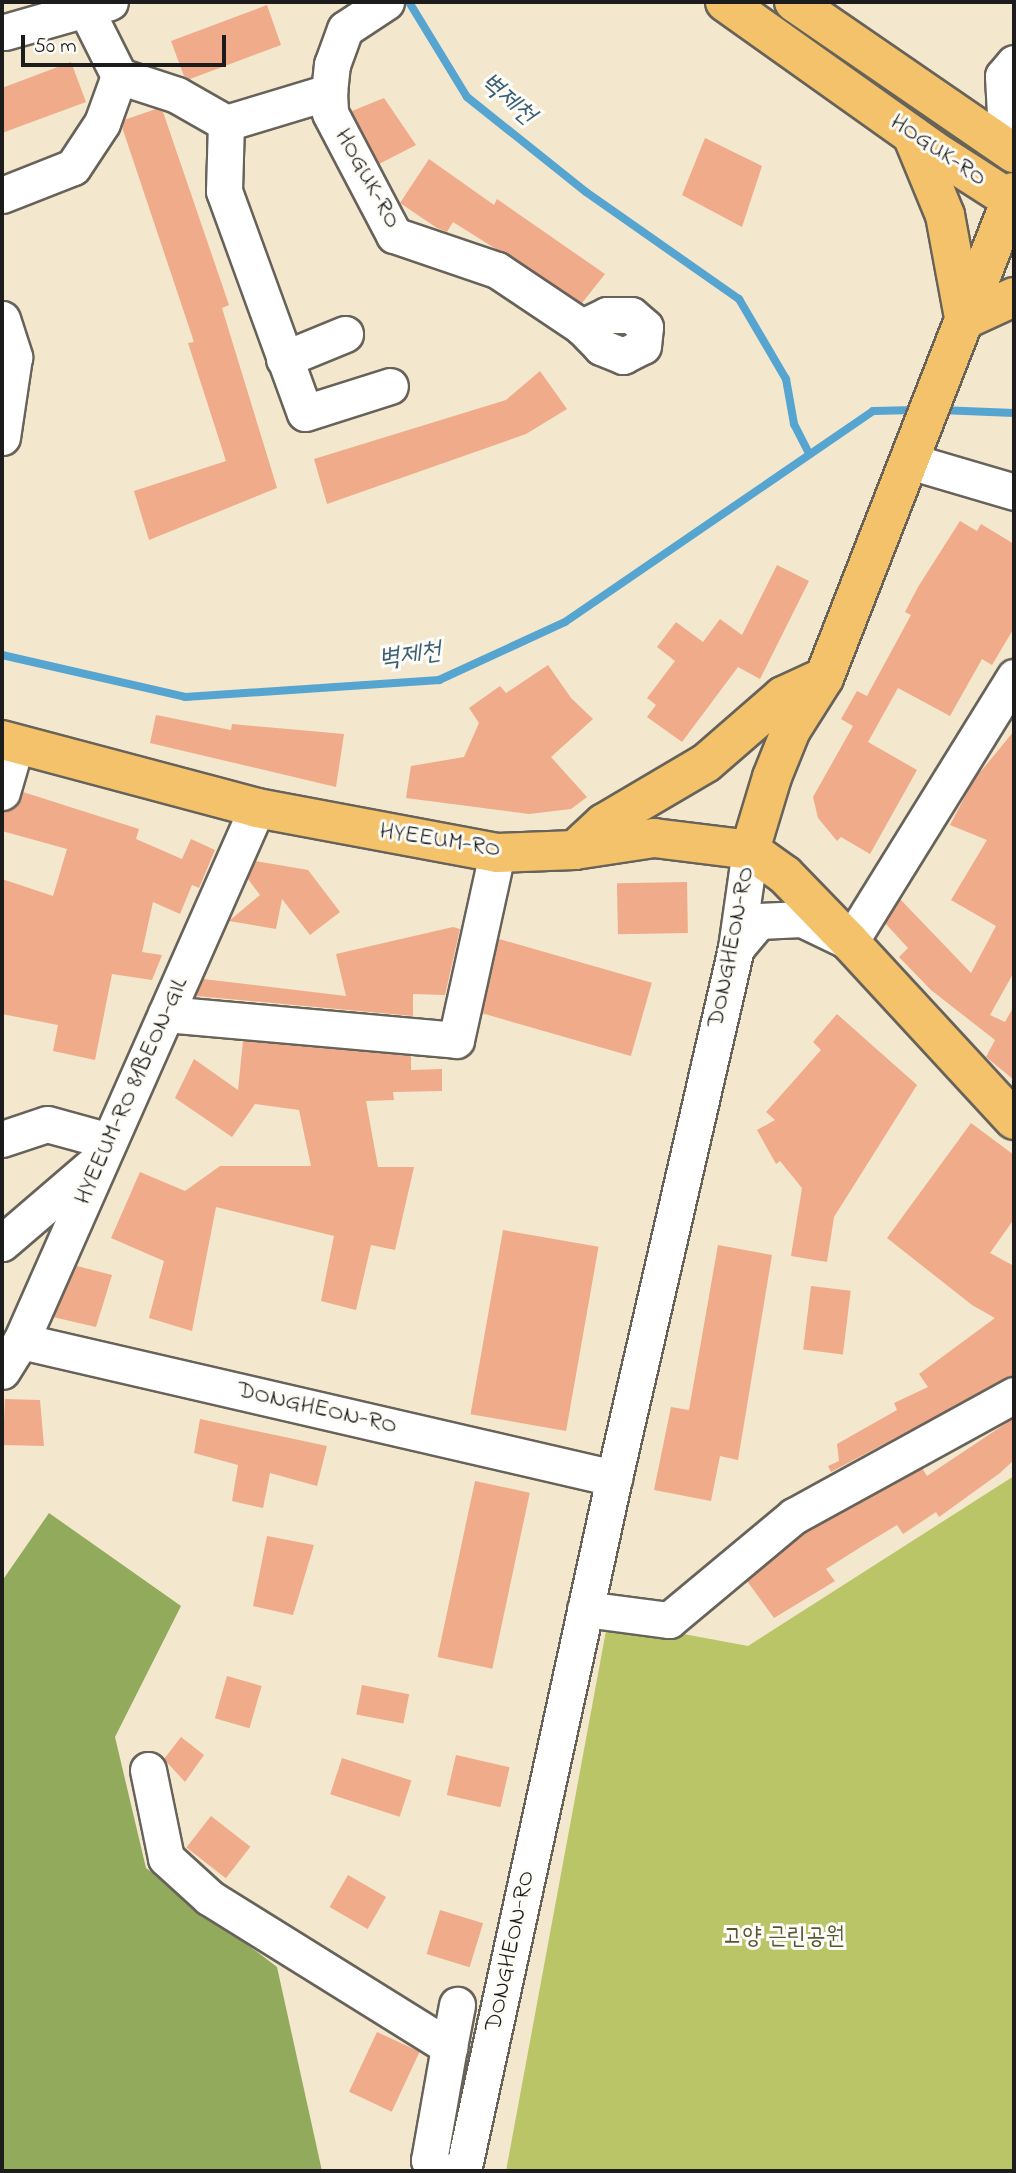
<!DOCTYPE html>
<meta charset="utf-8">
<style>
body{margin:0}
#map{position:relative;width:1016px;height:2173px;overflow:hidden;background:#f3e7cd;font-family:"Indie Flower","Poor Story",sans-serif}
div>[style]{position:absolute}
.green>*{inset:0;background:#b9c567}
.forest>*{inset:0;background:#92aa5c}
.stream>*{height:8px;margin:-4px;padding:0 4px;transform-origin:4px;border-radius:4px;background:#56a4d0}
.building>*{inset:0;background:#f0ab8a;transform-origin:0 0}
.roads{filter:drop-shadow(2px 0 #67635a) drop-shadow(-2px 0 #67635a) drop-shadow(0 2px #67635a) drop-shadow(0 -2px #67635a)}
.minor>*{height:35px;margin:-17.5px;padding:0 17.5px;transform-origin:17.5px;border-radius:17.5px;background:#fff}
.major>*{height:38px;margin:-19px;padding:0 19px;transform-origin:19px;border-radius:19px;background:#f3c26a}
span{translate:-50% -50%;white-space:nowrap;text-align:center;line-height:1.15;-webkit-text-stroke:6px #fdfcf7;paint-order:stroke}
.street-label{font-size:24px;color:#1c1c1c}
.park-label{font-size:24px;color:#535736}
.water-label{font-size:26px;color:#396076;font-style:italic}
.frame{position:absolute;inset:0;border:4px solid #1c1c1c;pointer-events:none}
.scale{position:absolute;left:21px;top:35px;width:205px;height:32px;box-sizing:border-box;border:4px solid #1c1c1c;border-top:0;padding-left:9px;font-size:21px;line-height:24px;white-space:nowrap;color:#1c1c1c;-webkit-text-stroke:5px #fdfcf7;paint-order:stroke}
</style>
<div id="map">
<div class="green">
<div style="clip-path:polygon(1014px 1476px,1014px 2171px,506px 2171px,608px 1620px,748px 1646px)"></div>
</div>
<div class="forest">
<div style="clip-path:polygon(49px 1513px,181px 1606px,115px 1737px,146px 1868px,277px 1967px,322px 2171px,2px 2171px,2px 1581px)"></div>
</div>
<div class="stream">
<div style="left:409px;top:2px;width:111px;rotate:58.6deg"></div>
<div style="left:467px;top:97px;width:152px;rotate:38.6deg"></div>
<div style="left:586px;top:192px;width:187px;rotate:35deg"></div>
<div style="left:739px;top:299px;width:93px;rotate:59.6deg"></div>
<div style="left:786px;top:379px;width:46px;rotate:79.9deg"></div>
<div style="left:794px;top:424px;width:34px;rotate:63deg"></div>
<div style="left:940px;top:410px;width:74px;rotate:2.3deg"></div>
<div style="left:2px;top:655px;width:188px;rotate:12.9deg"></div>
<div style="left:185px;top:697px;width:255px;rotate:-3.8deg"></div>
<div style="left:439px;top:680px;width:139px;rotate:-24.7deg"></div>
<div style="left:565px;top:622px;width:373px;rotate:-34.4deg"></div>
<div style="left:873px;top:411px;width:43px;rotate:-1.3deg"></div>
</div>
<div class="building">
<div style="clip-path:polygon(267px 5px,281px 45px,190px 79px,184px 76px,171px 41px)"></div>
<div style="clip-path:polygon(71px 62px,86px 102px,2px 133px,2px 88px)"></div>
<div style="clip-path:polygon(384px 98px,416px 145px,379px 164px,352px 111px)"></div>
<div style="clip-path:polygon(156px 109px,163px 112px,229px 305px,222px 308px,277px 488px,149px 540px,134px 491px,226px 461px,188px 343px,194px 342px,122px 127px,124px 120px)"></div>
<div style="clip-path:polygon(705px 138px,762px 166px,742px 227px,682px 195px)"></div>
<div style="clip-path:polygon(429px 159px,494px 205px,497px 199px,605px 274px,582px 303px,453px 222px,447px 232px,437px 228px,400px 203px)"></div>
<div style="clip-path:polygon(540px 371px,567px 409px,526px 434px,327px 504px,314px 459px,506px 400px)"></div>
<div style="clip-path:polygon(960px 521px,977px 531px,981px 524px,1014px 544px,1014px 628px,992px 665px,982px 659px,950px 716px,898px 688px,868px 742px,917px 770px,870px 854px,841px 837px,837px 841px,818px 818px,813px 797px,853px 726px,841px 719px,857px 691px,867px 696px,911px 615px,905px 612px,918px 587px)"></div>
<div style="clip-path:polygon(777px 565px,809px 581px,760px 679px,738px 667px,682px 742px,647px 717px,656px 705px,647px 698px,675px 661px,657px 647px,676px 622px,703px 642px,720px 619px,742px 635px)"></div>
<div style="clip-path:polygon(548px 665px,571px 698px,593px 719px,551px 757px,587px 797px,571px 809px,529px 814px,406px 798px,411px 766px,464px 757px,479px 723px,469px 708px,500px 686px,506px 693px)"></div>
<div style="clip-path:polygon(156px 715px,231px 730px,232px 724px,344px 734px,336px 787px,150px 743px)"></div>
<div style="clip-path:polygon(1014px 731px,1014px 972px,990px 1015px,1005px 1022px,1014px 1006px,1014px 1080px,986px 1057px,995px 1040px,931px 990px,899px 957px,908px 948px,885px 923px,900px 899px,971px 973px,996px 926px,951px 900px,987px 840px,950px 825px,973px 781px)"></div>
<div style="clip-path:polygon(23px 792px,139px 829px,136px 839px,182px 859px,191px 839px,215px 850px,199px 888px,192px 885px,180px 914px,153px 902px,142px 952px,162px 955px,152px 980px,112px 974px,95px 1060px,53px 1051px,58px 1025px,2px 1014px,2px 879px,53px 896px,67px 849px,2px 831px,3px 812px,16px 806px)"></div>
<div style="clip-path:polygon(255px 861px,308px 870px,340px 912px,310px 935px,282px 899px,276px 929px,229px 921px,260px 895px,248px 879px)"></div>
<div style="left:687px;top:882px;width:51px;height:70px;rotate:89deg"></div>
<div style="clip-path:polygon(453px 927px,460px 929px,445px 995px,413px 994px,413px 1016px,196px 996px,203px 979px,346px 996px,336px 954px)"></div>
<div style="left:499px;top:939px;width:159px;height:76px;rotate:16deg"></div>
<div style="clip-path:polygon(837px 1014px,917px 1085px,834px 1217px,827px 1262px,791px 1256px,802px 1188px,780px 1161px,776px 1164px,757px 1130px,775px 1120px,766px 1112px,821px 1050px,813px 1042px)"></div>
<div style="clip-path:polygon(243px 1041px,411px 1056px,411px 1070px,442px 1069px,442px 1091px,393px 1092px,394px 1100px,366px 1101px,378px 1167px,414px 1167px,395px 1250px,371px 1245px,356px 1310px,321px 1301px,334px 1236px,216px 1207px,192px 1331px,149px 1318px,164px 1261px,111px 1238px,140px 1172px,185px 1191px,220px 1166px,311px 1166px,299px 1110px,255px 1104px,232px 1137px,175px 1098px,194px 1059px,238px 1090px)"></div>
<div style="clip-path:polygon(971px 1123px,1014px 1155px,1014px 1219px,990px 1253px,1014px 1266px,1014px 1375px,831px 1472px,828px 1466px,839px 1461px,837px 1444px,897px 1410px,894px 1403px,928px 1387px,919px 1374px,995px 1318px,972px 1305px,887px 1238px)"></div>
<div style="left:503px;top:1230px;width:97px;height:187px;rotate:10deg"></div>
<div style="clip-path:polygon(718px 1245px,772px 1255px,738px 1460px,720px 1456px,711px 1501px,654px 1490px,671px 1407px,689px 1410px)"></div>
<div style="clip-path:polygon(77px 1266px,112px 1275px,96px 1327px,53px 1317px)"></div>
<div style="left:811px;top:1286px;width:40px;height:64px;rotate:7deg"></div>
<div style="clip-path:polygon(5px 1399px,40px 1400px,44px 1446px,3px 1445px)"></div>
<div style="clip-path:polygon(1014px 1418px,1014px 1460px,1000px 1473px,939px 1517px,936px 1512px,903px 1534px,897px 1525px,864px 1545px,826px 1569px,835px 1581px,774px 1618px,747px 1581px,805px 1533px,922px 1468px,927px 1476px)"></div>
<div style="clip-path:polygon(200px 1419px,327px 1446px,317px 1486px,270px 1473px,263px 1508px,232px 1501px,238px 1465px,194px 1453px)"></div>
<div style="left:475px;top:1481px;width:56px;height:180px;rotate:12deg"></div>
<div style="clip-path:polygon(267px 1536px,314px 1545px,293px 1615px,253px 1606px)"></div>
<div style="left:227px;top:1676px;width:36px;height:44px;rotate:16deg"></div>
<div style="left:362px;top:1685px;width:48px;height:30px;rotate:11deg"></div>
<div style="clip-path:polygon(181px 1737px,204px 1755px,185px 1782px,164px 1759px)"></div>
<div style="left:456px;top:1755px;width:55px;height:41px;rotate:13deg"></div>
<div style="left:342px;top:1758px;width:73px;height:38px;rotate:18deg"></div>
<div style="left:211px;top:1816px;width:50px;height:40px;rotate:38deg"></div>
<div style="left:348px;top:1875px;width:44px;height:37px;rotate:30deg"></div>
<div style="left:440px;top:1910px;width:45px;height:46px;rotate:17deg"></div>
<div style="left:377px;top:2032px;width:47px;height:66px;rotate:25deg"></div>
</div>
<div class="roads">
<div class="minor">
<div style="left:386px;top:2px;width:49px;rotate:146.6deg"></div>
<div style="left:345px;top:29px;width:37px;rotate:110deg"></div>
<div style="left:332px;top:64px;width:28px;rotate:96deg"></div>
<div style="left:329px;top:92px;width:21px;rotate:87deg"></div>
<div style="left:330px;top:113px;width:138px;rotate:62.3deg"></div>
<div style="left:394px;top:235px;width:109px;rotate:18.8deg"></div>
<div style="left:497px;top:270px;width:102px;rotate:33.8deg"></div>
<div style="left:582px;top:327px;width:28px;rotate:46deg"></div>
<div style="left:601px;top:347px;width:24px;rotate:22deg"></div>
<div style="left:623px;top:356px;width:22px;rotate:-27deg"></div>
<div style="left:643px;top:346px;width:19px;rotate:-84deg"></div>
<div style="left:645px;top:327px;width:18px;rotate:-139deg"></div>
<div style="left:631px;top:315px;width:24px;rotate:180deg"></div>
<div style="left:607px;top:315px;width:28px;rotate:154deg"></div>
<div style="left:85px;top:8px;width:76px;rotate:63.4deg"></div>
<div style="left:5px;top:32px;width:109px;rotate:-15.9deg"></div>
<div style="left:1014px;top:63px;width:17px;rotate:130deg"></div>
<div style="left:1003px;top:76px;width:37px;rotate:87deg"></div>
<div style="left:1005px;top:113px;width:22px;rotate:66deg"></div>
<div style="left:226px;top:123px;width:68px;rotate:91.7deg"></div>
<div style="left:224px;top:191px;width:236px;rotate:70deg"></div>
<div style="left:305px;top:413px;width:89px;rotate:-17.6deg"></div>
<div style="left:2px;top:195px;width:76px;rotate:-21.5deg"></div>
<div style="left:73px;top:167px;width:53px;rotate:-56.6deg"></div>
<div style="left:102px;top:123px;width:50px;rotate:-70.1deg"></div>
<div style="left:119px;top:76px;width:61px;rotate:18.1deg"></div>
<div style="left:177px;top:95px;width:56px;rotate:29.7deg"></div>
<div style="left:226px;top:123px;width:108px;rotate:-16.8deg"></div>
<div style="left:2px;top:319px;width:40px;rotate:72deg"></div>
<div style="left:14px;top:357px;width:81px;rotate:98.5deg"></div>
<div style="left:284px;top:359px;width:66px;rotate:-22.3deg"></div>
<div style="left:909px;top:461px;width:109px;rotate:16.4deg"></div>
<div style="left:2px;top:792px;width:50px;rotate:-73.7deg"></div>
<div style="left:736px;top:948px;width:35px;rotate:-50deg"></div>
<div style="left:759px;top:921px;width:43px;rotate:-2.7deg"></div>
<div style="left:802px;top:919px;width:53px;rotate:25.6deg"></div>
<div style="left:850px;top:942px;width:312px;rotate:-58.2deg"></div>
<div style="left:166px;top:1014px;width:291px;rotate:5.1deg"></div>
<div style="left:456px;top:1040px;width:191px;rotate:-77.6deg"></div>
<div style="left:2px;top:1139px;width:47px;rotate:-18.4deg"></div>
<div style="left:47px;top:1124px;width:64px;rotate:15.3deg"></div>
<div style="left:2px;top:1243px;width:120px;rotate:-40.6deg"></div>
<div style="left:21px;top:1341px;width:609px;rotate:13.01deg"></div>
<div style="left:2px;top:1371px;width:36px;rotate:-58deg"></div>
<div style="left:21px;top:1341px;width:583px;rotate:-66.12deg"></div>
<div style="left:585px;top:1609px;width:85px;rotate:7.5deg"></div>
<div style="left:669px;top:1620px;width:163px;rotate:-39.8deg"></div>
<div style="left:794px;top:1516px;width:251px;rotate:-28.8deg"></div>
<div style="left:148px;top:1770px;width:90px;rotate:78.4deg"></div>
<div style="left:166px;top:1858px;width:59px;rotate:42.3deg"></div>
<div style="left:210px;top:1898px;width:282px;rotate:31.9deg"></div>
<div style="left:449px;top:2047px;width:115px;rotate:100deg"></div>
<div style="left:429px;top:2160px;width:16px;rotate:45deg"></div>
<div style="left:449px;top:2047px;width:43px;rotate:-79.2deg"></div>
<div style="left:463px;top:2171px;width:709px;rotate:-77.71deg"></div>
<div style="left:614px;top:1478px;width:544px;rotate:-77.04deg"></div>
<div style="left:736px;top:948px;width:99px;rotate:-81.9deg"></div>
</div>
<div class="major">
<div style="left:725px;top:2px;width:255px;rotate:35.4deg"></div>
<div style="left:933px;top:150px;width:96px;rotate:32.7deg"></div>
<div style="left:794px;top:2px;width:267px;rotate:34.5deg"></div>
<div style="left:912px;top:135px;width:87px;rotate:67.6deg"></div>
<div style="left:945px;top:215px;width:105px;rotate:79.5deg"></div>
<div style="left:964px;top:320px;width:55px;rotate:-24.7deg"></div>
<div style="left:2px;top:740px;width:264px;rotate:14.9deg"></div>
<div style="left:257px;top:808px;width:244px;rotate:10.6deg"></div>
<div style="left:497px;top:853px;width:78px;rotate:-2.2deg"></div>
<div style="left:575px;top:850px;width:80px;rotate:-8.6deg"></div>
<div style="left:654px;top:838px;width:97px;rotate:7.1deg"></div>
<div style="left:750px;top:850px;width:43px;rotate:35.5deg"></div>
<div style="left:785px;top:875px;width:93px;rotate:45.9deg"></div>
<div style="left:850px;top:942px;width:242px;rotate:47.3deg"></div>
<div style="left:575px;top:850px;width:40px;rotate:-43deg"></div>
<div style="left:604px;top:823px;width:118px;rotate:-30.5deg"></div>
<div style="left:706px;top:763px;width:102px;rotate:-41deg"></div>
<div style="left:783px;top:696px;width:43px;rotate:-24.8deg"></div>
<div style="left:750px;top:850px;width:76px;rotate:-73.2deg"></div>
<div style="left:772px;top:777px;width:51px;rotate:-68deg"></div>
<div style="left:791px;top:730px;width:62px;rotate:-57.6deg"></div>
<div style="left:824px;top:678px;width:522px;rotate:-68.65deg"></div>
</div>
</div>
<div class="street-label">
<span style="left:938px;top:151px;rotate:34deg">HOGUK-RO</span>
<span style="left:367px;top:179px;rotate:61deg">HOGUK-RO</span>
<span style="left:440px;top:841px;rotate:9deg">HYEEUM-RO</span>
<span style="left:732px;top:947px;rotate:-79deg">DONGHEON-RO</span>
<span style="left:132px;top:1091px;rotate:-66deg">HYEEUM-RO 81BEON-GIL</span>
<span style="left:317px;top:1409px;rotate:13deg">DONGHEON-RO</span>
<span style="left:511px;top:1951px;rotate:-78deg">DONGHEON-RO</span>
</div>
<div class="park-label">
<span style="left:784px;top:1938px">고양 근린공원</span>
</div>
<div class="water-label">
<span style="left:507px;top:100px;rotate:41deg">벽제천</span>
<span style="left:410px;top:657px;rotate:-8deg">벽제천</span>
</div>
<div class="frame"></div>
<div class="scale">50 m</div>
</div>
